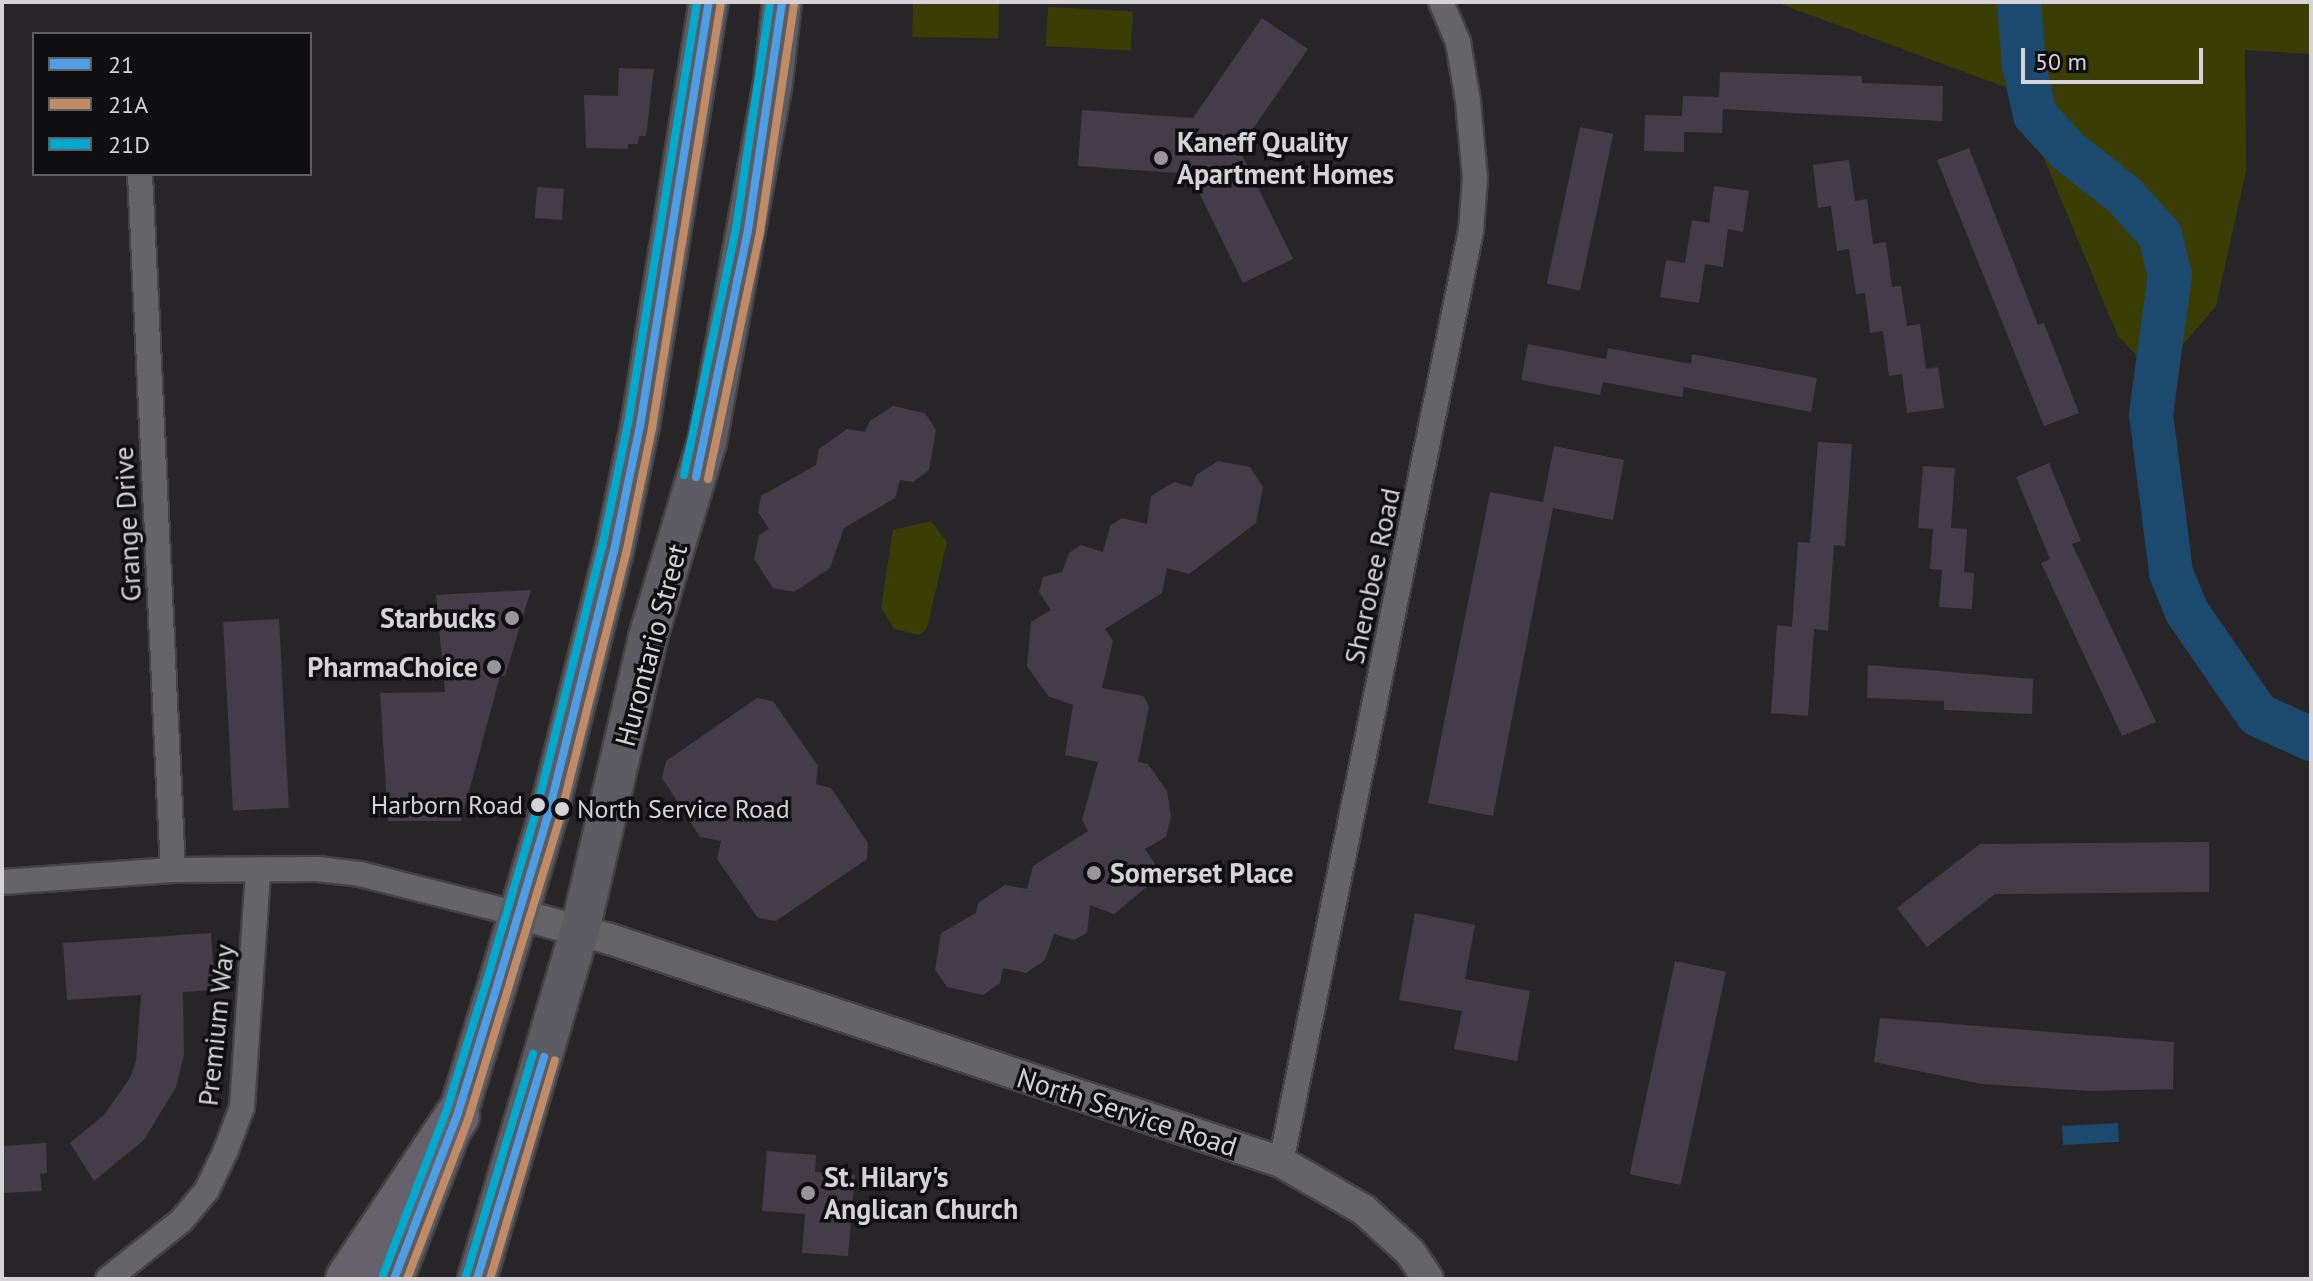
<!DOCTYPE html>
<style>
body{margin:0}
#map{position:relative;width:2313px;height:1281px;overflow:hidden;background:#272528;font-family:"PT Sans",sans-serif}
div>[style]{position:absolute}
.green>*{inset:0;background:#3a3e05;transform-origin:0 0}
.water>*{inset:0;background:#1b4a6e;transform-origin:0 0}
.river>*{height:44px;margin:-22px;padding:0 22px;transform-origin:22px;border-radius:22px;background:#1b4a6e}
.building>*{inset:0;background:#443d49;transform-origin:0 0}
.roads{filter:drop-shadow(2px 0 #434244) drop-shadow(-2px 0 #434244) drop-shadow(0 2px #434244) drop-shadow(0 -2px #434244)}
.minor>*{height:24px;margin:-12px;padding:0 12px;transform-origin:12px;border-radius:12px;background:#656466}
.tertiary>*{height:30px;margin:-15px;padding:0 15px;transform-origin:15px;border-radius:15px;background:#656466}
.primary>*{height:38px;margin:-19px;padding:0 19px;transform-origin:19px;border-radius:19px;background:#5e5c63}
.motorway>*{height:44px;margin:-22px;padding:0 22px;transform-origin:22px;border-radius:22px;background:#67616b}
.bus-1>*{height:8px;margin:-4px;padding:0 4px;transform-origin:4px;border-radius:4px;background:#4d9ee5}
.bus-2>*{height:8px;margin:-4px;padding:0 4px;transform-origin:4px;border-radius:4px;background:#c18c65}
.bus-3>*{height:8px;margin:-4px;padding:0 4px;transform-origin:4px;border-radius:4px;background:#00a9ce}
.dots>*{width:22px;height:22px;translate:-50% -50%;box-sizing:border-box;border:4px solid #0f0e10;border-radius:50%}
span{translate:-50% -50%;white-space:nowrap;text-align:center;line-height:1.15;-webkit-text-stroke:7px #0f0e10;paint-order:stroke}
.bus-label{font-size:26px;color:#d5d3d7}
.right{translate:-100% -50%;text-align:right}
.left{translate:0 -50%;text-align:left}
.poi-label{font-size:28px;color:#d5d3d7;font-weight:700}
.street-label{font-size:28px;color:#d5d3d7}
.frame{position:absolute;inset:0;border:4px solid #d5d3d7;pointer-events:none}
.legend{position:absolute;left:32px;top:32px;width:280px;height:144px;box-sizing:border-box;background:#0f0e10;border:2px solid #5e5d60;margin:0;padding:10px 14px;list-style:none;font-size:24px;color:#d5d3d7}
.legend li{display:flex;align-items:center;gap:16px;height:40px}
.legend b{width:40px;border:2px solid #5e5d60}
.scale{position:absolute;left:2021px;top:48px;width:182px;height:36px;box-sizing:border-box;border:4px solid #d5d3d7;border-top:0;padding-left:10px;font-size:24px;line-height:28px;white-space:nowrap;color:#d5d3d7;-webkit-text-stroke:6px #0f0e10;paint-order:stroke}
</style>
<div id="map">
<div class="green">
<div style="left:913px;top:2px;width:86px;height:35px;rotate:1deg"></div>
<div style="clip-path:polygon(1775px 2px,2311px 2px,2311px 54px,2245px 50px,2246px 171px,2216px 306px,2156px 376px,2118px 336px,2016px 91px)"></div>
<div style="left:1048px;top:7px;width:85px;height:39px;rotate:3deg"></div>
<div style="clip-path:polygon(931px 521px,947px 542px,927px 628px,920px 635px,894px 629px,881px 608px,893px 530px)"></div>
</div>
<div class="water">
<div style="left:2118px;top:1123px;width:19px;height:56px;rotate:87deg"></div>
</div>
<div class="river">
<div style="left:2019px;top:2px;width:63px;rotate:85.5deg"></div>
<div style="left:2024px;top:65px;width:51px;rotate:77.6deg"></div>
<div style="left:2035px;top:115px;width:49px;rotate:47.5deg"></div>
<div style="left:2068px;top:151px;width:71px;rotate:38.2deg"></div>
<div style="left:2124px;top:195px;width:54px;rotate:48deg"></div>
<div style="left:2160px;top:235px;width:41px;rotate:76deg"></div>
<div style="left:2170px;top:275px;width:140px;rotate:97.8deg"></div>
<div style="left:2151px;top:414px;width:160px;rotate:82.8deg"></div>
<div style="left:2171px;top:573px;width:42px;rotate:67.7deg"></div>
<div style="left:2187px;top:612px;width:125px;rotate:55.4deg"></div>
<div style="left:2258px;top:715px;width:58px;rotate:24.4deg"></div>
</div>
<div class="building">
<div style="clip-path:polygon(1262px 18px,1308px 49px,1239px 149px,1293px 259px,1243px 283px,1190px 174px,1078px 166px,1082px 110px,1193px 118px)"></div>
<div style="clip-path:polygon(619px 68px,654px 69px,646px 136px,639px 136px,638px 144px,628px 144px,628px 149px,586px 148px,584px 95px,618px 96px)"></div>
<div style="clip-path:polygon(1720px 72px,1862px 76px,1862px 83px,1943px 86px,1942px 121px,1723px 109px,1722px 133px,1684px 132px,1684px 152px,1644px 151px,1645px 115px,1682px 116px,1683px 96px,1719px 97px)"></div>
<div style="left:1580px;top:127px;width:34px;height:160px;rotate:12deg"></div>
<div style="clip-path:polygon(1969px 148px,2038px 325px,2044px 323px,2079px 413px,2044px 426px,1937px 160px)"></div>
<div style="clip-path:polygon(1849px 160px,1855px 201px,1867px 199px,1873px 244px,1886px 242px,1892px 287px,1901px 286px,1907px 326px,1920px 324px,1926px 369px,1938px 367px,1944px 408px,1907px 413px,1902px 374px,1889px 376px,1883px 331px,1870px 333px,1865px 293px,1856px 294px,1849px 249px,1837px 251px,1831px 206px,1818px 208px,1813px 165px)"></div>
<div style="clip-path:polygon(1714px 186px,1749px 191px,1743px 232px,1728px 229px,1723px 267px,1705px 264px,1699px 303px,1660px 297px,1666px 260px,1685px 263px,1692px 220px,1709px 223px)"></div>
<div style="left:537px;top:187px;width:27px;height:31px;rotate:4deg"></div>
<div style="clip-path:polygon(1528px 344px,1606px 359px,1608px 348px,1691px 364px,1692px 354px,1817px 378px,1811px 412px,1684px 387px,1682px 397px,1603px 382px,1600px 395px,1521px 380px)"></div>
<div style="clip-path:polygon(893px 406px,925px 413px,936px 430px,929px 470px,913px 482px,900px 480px,895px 498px,844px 528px,830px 568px,794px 592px,773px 588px,754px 559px,759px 535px,769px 529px,758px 512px,761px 496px,816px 465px,819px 449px,847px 429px,865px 432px,870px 421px)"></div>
<div style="clip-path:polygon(1818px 442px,1852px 444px,1845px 546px,1834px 545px,1828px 631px,1814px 629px,1808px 716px,1771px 713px,1777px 625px,1792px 627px,1798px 542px,1810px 543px)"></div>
<div style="clip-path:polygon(1554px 446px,1624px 460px,1613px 520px,1553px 508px,1493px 816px,1428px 803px,1490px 492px,1543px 502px)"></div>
<div style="clip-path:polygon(1218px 461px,1250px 467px,1263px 487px,1256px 523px,1189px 574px,1167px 568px,1162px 593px,1105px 629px,1113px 641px,1102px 688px,1143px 696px,1149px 706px,1138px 762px,1148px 764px,1167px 791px,1171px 817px,1166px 837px,1145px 849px,1157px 867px,1155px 880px,1114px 914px,1090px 905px,1087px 933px,1074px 940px,1054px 934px,1045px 960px,1026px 973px,1003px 968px,1000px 983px,983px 995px,947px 987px,935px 970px,941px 933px,976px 913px,978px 903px,1005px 885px,1027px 889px,1033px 866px,1088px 831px,1082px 820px,1098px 762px,1065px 755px,1073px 705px,1048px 696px,1027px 666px,1031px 622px,1051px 610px,1039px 592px,1043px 577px,1062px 572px,1069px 553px,1081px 545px,1103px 552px,1110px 526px,1122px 518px,1147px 524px,1151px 496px,1174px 482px,1192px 487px,1196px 475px)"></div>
<div style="clip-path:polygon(2049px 463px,2081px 541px,2072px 544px,2156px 722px,2122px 736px,2041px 563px,2050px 559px,2016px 477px)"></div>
<div style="clip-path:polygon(1923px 466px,1955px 468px,1951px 528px,1967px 529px,1964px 572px,1974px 573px,1972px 609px,1939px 607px,1942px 570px,1930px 569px,1933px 529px,1918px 528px)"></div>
<div style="clip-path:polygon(531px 590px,505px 676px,500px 676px,461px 821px,388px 821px,380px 693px,445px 692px,436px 595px)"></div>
<div style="left:279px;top:619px;width:189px;height:56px;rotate:87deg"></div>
<div style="clip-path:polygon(1868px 665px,2033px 679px,2032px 714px,1944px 710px,1944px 701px,1867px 698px)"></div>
<div style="clip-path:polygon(757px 698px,773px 701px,818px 766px,816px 784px,831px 788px,868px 843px,867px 859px,776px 921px,758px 918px,717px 859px,721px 841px,700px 837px,662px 778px,666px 761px)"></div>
<div style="clip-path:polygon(2209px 842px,2209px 892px,1995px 894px,1927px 947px,1897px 908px,1980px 844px)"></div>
<div style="clip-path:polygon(1415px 913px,1475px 925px,1465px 979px,1530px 991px,1517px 1061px,1454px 1049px,1462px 1011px,1399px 1000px)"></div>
<div style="clip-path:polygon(211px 933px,215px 990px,183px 992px,184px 1055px,176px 1087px,144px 1140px,94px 1181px,70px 1143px,104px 1115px,130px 1078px,136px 1061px,141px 995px,67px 1000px,63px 943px)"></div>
<div style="left:1675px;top:961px;width:52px;height:218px;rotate:12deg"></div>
<div style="clip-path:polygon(1880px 1018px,2174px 1042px,2173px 1089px,2090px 1091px,1982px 1084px,1874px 1062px)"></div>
<div style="clip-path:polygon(46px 1143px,47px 1173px,40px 1174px,42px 1191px,2px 1193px,2px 1146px)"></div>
<div style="clip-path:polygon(767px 1151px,816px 1155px,815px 1172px,855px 1175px,848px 1256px,802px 1253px,805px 1214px,762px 1211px)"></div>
</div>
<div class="roads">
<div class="minor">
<div style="left:140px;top:174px;width:697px;rotate:87.29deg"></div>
<div style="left:2px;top:882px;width:171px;rotate:-4deg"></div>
<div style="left:173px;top:870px;width:144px;rotate:-0.4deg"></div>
<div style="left:317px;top:869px;width:43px;rotate:6.6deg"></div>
<div style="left:360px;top:874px;width:163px;rotate:14.2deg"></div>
<div style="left:1281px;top:1162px;width:950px;rotate:-78.47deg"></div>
<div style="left:1471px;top:231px;width:53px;rotate:-85.7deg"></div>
<div style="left:1475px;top:178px;width:77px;rotate:-95.2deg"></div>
<div style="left:1468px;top:101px;width:60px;rotate:-99.6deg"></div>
<div style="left:1458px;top:42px;width:43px;rotate:-113deg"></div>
<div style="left:108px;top:1279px;width:93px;rotate:-38.5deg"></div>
<div style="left:181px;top:1221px;width:40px;rotate:-50deg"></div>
<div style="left:207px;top:1190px;width:44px;rotate:-64.6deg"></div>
<div style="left:226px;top:1150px;width:46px;rotate:-69.6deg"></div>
<div style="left:242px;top:1107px;width:238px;rotate:-86.1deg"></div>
</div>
<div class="tertiary">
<div style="left:518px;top:914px;width:95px;rotate:15.2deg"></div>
<div style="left:610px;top:939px;width:707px;rotate:18.38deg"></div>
<div style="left:1281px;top:1162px;width:96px;rotate:30deg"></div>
<div style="left:1364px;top:1210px;width:62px;rotate:42.4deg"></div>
<div style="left:1410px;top:1252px;width:32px;rotate:56deg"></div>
</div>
<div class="primary">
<div style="left:394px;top:1279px;width:175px;rotate:-68.9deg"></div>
<div style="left:457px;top:1116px;width:146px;rotate:-72.9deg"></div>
<div style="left:500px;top:976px;width:168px;rotate:-73.4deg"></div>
<div style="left:548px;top:815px;width:272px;rotate:-76deg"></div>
<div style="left:614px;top:551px;width:128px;rotate:-78.3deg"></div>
<div style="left:640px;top:426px;width:430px;rotate:-80.8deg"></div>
<div style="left:477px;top:1279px;width:364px;rotate:-73.6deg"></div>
<div style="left:580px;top:930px;width:301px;rotate:-76.9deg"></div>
<div style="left:648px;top:637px;width:204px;rotate:-73.2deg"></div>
<div style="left:707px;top:442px;width:366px;rotate:-79.6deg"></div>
<div style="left:773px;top:82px;width:81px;rotate:-83.6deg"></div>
</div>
<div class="motorway">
<div style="left:348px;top:1279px;width:196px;rotate:-56.2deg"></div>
</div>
</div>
<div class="bus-1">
<div style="left:696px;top:477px;width:252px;rotate:-78.1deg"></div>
<div style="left:748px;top:230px;width:231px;rotate:-81.5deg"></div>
<div style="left:394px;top:1279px;width:175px;rotate:-68.9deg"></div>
<div style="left:457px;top:1116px;width:146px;rotate:-72.9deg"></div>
<div style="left:500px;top:976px;width:168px;rotate:-73.4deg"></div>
<div style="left:548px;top:815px;width:272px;rotate:-76deg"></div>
<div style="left:614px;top:551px;width:128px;rotate:-78.3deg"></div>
<div style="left:640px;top:426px;width:430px;rotate:-80.8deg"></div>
<div style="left:477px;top:1279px;width:232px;rotate:-73.2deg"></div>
</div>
<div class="bus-2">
<div style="left:708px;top:479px;width:252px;rotate:-78.1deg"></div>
<div style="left:760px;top:232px;width:231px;rotate:-81.5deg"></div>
<div style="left:407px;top:1279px;width:170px;rotate:-69deg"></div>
<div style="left:468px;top:1120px;width:147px;rotate:-73deg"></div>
<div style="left:511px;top:979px;width:168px;rotate:-73.1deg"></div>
<div style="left:560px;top:818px;width:272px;rotate:-76deg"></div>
<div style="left:626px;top:554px;width:129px;rotate:-78.3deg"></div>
<div style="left:652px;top:428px;width:430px;rotate:-80.8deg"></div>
<div style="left:490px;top:1279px;width:228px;rotate:-73.5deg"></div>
</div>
<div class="bus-3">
<div style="left:684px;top:475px;width:252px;rotate:-78.1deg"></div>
<div style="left:736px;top:228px;width:229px;rotate:-81.4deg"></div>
<div style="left:383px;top:1275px;width:175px;rotate:-68.9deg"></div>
<div style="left:446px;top:1112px;width:145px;rotate:-72.8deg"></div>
<div style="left:489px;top:973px;width:168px;rotate:-73.7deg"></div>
<div style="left:536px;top:812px;width:272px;rotate:-76deg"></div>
<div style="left:602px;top:548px;width:127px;rotate:-78.2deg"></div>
<div style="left:628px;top:424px;width:428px;rotate:-80.7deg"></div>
<div style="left:466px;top:1276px;width:232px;rotate:-73.2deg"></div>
</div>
<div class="dots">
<div style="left:1161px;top:158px;background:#98969a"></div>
<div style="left:512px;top:618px;background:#98969a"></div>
<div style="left:494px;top:667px;background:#98969a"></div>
<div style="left:538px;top:805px;background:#d5d3d7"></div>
<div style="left:562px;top:809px;background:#d5d3d7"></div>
<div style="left:1094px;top:873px;background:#98969a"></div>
<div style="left:808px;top:1193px;background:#98969a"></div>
</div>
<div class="bus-label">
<span class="right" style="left:523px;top:805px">Harborn Road</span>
<span class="left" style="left:577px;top:809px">North Service Road</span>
</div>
<div class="poi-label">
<span class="left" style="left:1177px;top:158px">Kaneff Quality<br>Apartment Homes</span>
<span class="right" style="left:496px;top:618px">Starbucks</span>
<span class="right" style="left:478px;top:667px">PharmaChoice</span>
<span class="left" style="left:1110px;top:873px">Somerset Place</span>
<span class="left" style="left:824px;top:1193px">St. Hilary's<br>Anglican Church</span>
</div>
<div class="street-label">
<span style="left:127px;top:524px;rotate:-93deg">Grange Drive</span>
<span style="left:1372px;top:576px;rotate:-78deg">Sherobee Road</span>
<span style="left:651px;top:645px;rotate:-75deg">Hurontario Street</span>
<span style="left:216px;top:1025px;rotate:-84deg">Premium Way</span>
<span style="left:1127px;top:1112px;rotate:18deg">North Service Road</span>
</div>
<div class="frame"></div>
<ul class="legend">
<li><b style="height:10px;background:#4d9ee5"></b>21</li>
<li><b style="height:10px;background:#c18c65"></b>21A</li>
<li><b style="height:10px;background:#00a9ce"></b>21D</li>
</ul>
<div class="scale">50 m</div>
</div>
